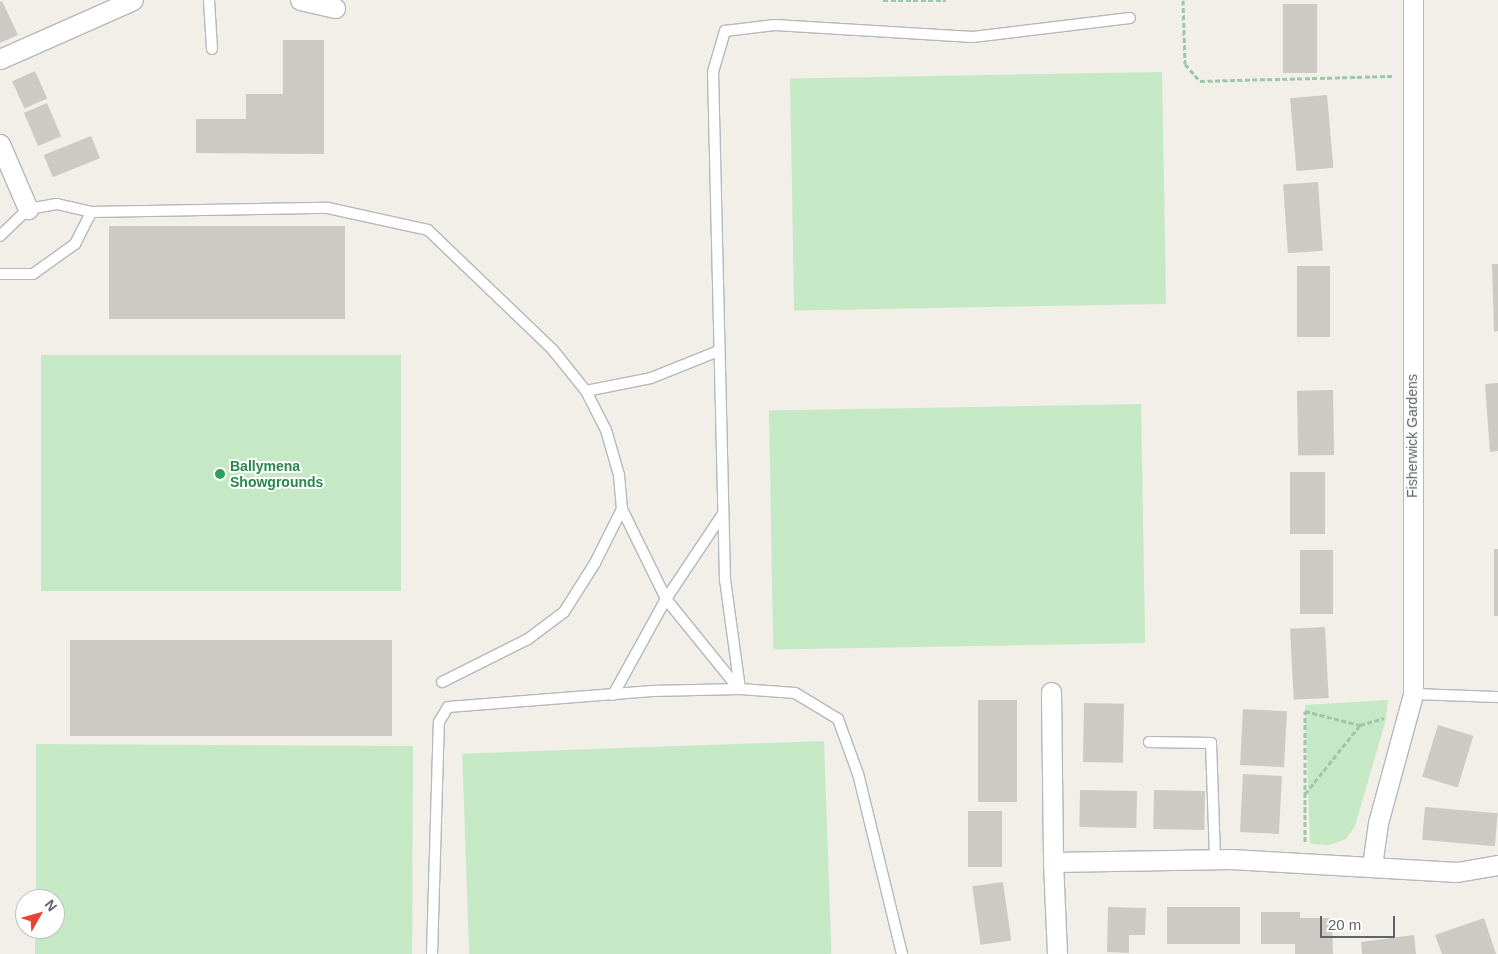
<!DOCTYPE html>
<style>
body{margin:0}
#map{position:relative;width:1498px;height:954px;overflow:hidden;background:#f1efe8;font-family:Arial,sans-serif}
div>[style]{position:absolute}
.green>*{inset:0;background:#c5e8c5;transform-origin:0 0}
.building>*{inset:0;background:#cccac5;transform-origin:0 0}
.path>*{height:3px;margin-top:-1.5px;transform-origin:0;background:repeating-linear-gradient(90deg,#9cc7a9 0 5px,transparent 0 7.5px)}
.roads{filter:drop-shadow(1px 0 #b5b8bc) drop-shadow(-1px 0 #b5b8bc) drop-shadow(0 1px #b5b8bc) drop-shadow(0 -1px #b5b8bc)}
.lane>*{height:10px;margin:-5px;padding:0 5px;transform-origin:5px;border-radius:5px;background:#fff}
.street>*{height:19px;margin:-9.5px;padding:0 9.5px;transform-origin:9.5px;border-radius:9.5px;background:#fff}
.dots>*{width:14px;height:14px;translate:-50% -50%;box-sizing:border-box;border:2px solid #fff;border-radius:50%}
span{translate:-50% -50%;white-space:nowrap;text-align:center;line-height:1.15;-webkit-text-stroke:4px #fff;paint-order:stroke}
.street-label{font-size:14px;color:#5f6368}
.leisure-label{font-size:14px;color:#27864d;font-weight:700}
.left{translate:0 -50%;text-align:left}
.north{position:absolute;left:15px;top:889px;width:50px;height:50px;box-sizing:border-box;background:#fff;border:1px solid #bfc1c3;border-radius:50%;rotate:52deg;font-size:14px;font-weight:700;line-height:20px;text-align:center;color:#5f6368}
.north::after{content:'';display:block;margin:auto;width:18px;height:22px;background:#ea4335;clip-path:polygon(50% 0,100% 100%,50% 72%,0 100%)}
.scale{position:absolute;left:1320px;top:916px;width:75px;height:22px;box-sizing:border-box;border:2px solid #5f6368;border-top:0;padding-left:6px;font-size:15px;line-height:18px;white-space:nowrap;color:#5f6368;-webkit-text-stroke:4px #fff;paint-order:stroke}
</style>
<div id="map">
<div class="green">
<div style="left:1162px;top:72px;width:232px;height:372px;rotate:89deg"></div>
<div style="left:41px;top:355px;width:360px;height:236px"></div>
<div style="left:1141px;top:404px;width:239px;height:372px;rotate:89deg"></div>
<div style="clip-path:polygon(1388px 700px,1385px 723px,1355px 826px,1346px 839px,1329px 845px,1310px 844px,1305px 705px)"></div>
<div style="left:824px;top:741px;width:213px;height:362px;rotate:88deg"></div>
<div style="clip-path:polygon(36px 744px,413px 746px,412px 954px,35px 954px,35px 929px,55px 929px,55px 899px,36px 899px)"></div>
</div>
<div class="building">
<div style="clip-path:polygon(2px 1px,18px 35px,0 43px,0 2px)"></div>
<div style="left:1283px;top:4px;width:34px;height:69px"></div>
<div style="clip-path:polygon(283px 40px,324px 40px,324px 154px,196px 153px,196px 119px,246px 119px,246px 94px,283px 94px)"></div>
<div style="left:35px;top:71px;width:30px;height:25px;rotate:66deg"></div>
<div style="left:1327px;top:95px;width:73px;height:37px;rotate:85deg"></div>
<div style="left:47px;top:103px;width:36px;height:25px;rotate:67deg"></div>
<div style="left:91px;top:136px;width:24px;height:51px;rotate:68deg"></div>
<div style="left:1318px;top:182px;width:69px;height:35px;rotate:86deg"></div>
<div style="left:109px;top:226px;width:236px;height:93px"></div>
<div style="clip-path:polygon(1492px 264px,1498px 264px,1498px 331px,1494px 332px)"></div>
<div style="left:1297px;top:266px;width:33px;height:71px"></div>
<div style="clip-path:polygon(1498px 383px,1498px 451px,1490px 452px,1485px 384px)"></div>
<div style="left:1333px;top:390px;width:65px;height:36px;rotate:89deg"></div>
<div style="left:1290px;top:472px;width:35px;height:62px"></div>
<div style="left:1494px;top:549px;width:4px;height:67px"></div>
<div style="left:1300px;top:550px;width:33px;height:64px"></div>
<div style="left:1325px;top:627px;width:71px;height:35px;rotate:87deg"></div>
<div style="left:70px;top:640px;width:322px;height:96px"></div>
<div style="left:978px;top:700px;width:39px;height:102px"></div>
<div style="left:1084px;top:703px;width:40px;height:59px;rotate:1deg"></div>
<div style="left:1243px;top:709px;width:44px;height:56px;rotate:3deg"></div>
<div style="left:1438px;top:725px;width:37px;height:54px;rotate:17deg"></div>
<div style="left:1243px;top:774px;width:39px;height:58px;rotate:3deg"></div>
<div style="left:1080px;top:790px;width:57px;height:37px;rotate:1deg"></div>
<div style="left:1154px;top:790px;width:51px;height:39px;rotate:1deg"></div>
<div style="left:1425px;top:807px;width:73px;height:33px;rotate:5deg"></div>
<div style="left:968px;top:811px;width:34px;height:56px"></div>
<div style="left:1003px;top:882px;width:59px;height:31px;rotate:82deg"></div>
<div style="clip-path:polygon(1108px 907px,1146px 908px,1145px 935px,1129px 935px,1129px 953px,1107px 952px)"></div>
<div style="left:1167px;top:907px;width:73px;height:37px"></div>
<div style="clip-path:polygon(1261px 912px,1300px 912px,1300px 918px,1332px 918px,1333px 954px,1295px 954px,1295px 944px,1261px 944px)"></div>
<div style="clip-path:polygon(1484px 918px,1496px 954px,1442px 954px,1435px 935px)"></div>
<div style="clip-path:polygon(1414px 935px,1416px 954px,1362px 954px,1361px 942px)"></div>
</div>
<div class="path">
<div style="left:883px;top:0;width:63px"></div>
<div style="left:1183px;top:0;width:64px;rotate:88.2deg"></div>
<div style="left:1185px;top:64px;width:23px;rotate:49deg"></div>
<div style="left:1200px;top:81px;width:192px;rotate:-1.5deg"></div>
<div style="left:1305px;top:794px;width:88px;rotate:-51.4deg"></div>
<div style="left:1360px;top:725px;width:25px;rotate:-16deg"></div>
<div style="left:1305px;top:842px;width:131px;rotate:-90deg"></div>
<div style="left:1305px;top:711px;width:57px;rotate:14.3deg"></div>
</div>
<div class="roads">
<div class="lane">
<div style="left:209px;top:0;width:49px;rotate:86.5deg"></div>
<div style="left:0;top:236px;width:39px;rotate:-44deg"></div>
<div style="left:28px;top:209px;width:29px;rotate:-10deg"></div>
<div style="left:57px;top:204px;width:35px;rotate:13deg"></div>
<div style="left:0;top:274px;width:33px"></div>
<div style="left:33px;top:274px;width:52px;rotate:-35.5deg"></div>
<div style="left:75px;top:244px;width:36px;rotate:-63deg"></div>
<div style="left:91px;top:212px;width:237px;rotate:-1deg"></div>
<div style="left:328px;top:208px;width:102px;rotate:12.4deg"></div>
<div style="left:428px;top:230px;width:173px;rotate:43.8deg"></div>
<div style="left:553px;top:350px;width:53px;rotate:51.2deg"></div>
<div style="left:586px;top:391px;width:44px;rotate:62.9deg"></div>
<div style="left:606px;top:430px;width:47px;rotate:73.9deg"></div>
<div style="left:619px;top:475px;width:34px;rotate:85deg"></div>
<div style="left:622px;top:509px;width:60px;rotate:116.6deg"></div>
<div style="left:595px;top:563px;width:58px;rotate:122.3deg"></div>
<div style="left:564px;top:612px;width:45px;rotate:143.1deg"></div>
<div style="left:528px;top:639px;width:96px;rotate:153.4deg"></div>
<div style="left:586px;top:391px;width:66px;rotate:-11.3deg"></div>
<div style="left:651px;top:378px;width:72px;rotate:-21.9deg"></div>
<div style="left:622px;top:509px;width:100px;rotate:63.9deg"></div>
<div style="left:666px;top:599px;width:116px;rotate:51deg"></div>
<div style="left:1413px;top:694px;width:85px;rotate:2deg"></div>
<div style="left:613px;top:695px;width:110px;rotate:-61.1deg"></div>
<div style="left:666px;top:599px;width:101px;rotate:-56.3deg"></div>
<div style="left:1149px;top:742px;width:62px;rotate:0.9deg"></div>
<div style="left:1211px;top:743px;width:116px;rotate:88deg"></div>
<div style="left:432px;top:954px;width:232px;rotate:-88.3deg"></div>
<div style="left:439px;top:722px;width:17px;rotate:-59deg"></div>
<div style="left:448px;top:707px;width:205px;rotate:-4.5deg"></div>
<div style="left:652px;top:691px;width:88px;rotate:-1.3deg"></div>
<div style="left:902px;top:954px;width:185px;rotate:-103.7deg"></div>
<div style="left:858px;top:774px;width:59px;rotate:-110deg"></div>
<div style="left:838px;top:719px;width:50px;rotate:-148.8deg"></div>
<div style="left:795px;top:693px;width:55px;rotate:-175.8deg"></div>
<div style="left:740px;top:689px;width:110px;rotate:-97.8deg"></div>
<div style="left:725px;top:580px;width:508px;rotate:-91.35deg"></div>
<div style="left:713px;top:72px;width:43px;rotate:-73.7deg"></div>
<div style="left:725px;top:31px;width:50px;rotate:-6.8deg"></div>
<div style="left:775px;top:25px;width:198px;rotate:3.5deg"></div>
<div style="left:973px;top:37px;width:158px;rotate:-6.9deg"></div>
</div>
<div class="street">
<div style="left:300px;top:0;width:36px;rotate:13deg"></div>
<div style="left:0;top:59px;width:145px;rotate:-23.9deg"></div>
<div style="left:0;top:144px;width:71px;rotate:66.7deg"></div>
<div style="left:1051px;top:692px;width:170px;rotate:89.3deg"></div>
<div style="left:1053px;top:862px;width:92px;rotate:87.5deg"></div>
<div style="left:1053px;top:862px;width:178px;rotate:-1deg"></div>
<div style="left:1231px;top:859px;width:226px;rotate:3.3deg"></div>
<div style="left:1457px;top:872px;width:42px;rotate:-9.7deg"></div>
<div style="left:1372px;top:866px;width:43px;rotate:-82.1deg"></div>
<div style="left:1378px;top:823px;width:134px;rotate:-74.8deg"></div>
<div style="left:1413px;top:694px;width:694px;rotate:-90deg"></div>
</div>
</div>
<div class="dots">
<div style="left:220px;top:474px;background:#2e9e5b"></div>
</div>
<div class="street-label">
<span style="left:1412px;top:436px;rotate:-90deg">Fisherwick Gardens</span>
</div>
<div class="leisure-label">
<span class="left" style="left:230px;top:474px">Ballymena<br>Showgrounds</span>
</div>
<div class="north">N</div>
<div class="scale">20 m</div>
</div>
